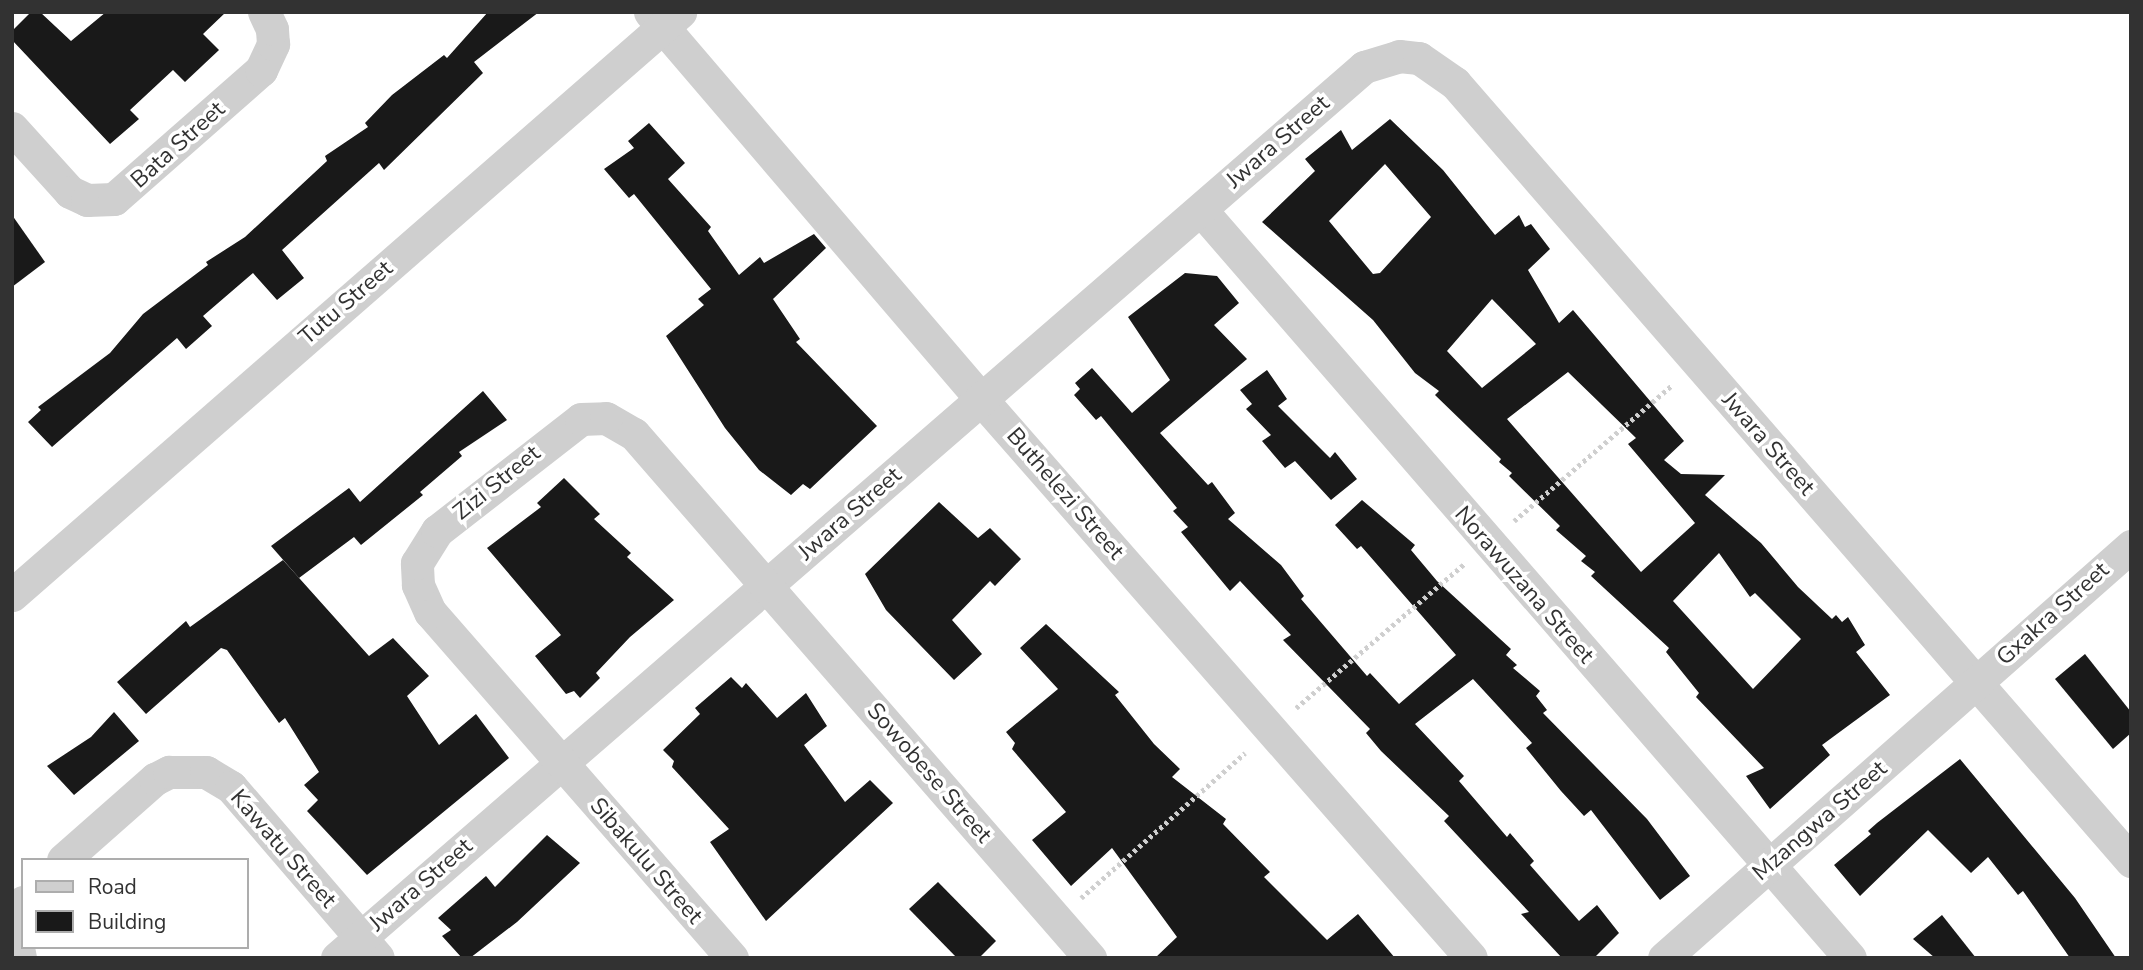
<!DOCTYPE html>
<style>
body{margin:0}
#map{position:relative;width:2143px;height:970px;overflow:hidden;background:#fff;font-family:"Nunito Sans",sans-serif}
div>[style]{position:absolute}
.building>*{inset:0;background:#191919}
.path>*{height:4.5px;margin-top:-2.25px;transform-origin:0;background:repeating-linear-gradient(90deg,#cfcfcf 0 3.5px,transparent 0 7px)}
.street>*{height:33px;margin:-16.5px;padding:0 16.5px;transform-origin:16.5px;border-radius:16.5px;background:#cfcfcf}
span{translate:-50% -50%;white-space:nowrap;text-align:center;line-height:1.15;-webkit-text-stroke:7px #fff;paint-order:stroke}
.street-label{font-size:23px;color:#323232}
.frame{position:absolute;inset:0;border:14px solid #323232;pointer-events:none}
.legend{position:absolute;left:21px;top:858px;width:228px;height:91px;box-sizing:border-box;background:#fff;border:2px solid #adadad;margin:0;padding:9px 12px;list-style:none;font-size:21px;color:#323232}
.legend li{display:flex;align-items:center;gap:14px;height:35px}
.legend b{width:35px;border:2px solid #adadad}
</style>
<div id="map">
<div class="building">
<div style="clip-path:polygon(31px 12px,40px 12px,71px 41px,106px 12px,226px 12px,203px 34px,219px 50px,185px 82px,173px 70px,130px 110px,139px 119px,110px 144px,12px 40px,12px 31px)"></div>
<div style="clip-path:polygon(488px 12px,539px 12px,474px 62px,483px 73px,384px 170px,379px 163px,282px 250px,304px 278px,277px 300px,253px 273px,203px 316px,212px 326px,186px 349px,177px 338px,52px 447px,28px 422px,41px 410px,38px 407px,110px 353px,143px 314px,208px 265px,206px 262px,245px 237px,327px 161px,325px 156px,368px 127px,365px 123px,392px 95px,444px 55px,447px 58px)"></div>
<div style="clip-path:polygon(evenodd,1390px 119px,1443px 170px,1495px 235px,1519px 215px,1525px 227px,1531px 224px,1550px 249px,1528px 270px,1559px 323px,1573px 310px,1684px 441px,1664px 460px,1681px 474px,1725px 475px,1705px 495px,1761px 543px,1798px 587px,1832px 619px,1836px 615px,1842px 622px,1848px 617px,1865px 645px,1856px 652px,1890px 695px,1822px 745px,1830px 755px,1770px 809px,1746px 776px,1764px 768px,1696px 697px,1699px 693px,1666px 652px,1669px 648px,1591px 576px,1595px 572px,1581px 561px,1586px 556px,1556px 530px,1560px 526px,1509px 476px,1512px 473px,1499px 462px,1501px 459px,1435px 395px,1439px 391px,1415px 373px,1373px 320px,1262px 222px,1315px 171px,1305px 159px,1341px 130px,1352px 150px,1390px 119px,1385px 164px,1431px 217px,1380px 273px,1373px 274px,1329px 221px,1385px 164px,1390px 119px,1492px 299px,1536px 344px,1482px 388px,1447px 351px,1492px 299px,1390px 119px,1568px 372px,1636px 438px,1628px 444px,1695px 523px,1641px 572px,1507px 419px,1568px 372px,1390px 119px,1719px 553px,1750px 597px,1755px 593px,1801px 639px,1753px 689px,1673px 601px,1719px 553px)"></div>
<div style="clip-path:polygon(649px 123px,685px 163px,668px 179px,711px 227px,708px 231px,739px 275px,760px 257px,764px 263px,814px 234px,826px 248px,773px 299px,800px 339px,796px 342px,877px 426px,810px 489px,803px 484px,791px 495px,759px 470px,725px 428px,666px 336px,704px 305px,698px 299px,711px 289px,634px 194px,629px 198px,604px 169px,634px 148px,628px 141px)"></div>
<div style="clip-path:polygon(12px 215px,45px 262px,12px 287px)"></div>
<div style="clip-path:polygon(1185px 273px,1217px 276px,1239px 303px,1214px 325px,1247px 359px,1160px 433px,1208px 485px,1212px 482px,1235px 513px,1228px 519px,1281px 565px,1304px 596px,1301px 599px,1367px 676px,1370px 673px,1399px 704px,1456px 655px,1361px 546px,1357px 549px,1335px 525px,1362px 500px,1415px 545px,1411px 550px,1437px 581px,1511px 649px,1506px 655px,1517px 665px,1513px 668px,1540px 691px,1536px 696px,1547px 710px,1543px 713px,1647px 819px,1690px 876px,1660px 900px,1591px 810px,1584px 816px,1561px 791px,1526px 748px,1532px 743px,1473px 679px,1415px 724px,1464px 776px,1459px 781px,1507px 837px,1510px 833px,1534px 861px,1530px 865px,1579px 921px,1597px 905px,1619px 933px,1594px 958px,1562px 958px,1521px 914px,1529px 912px,1444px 821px,1449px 816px,1381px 751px,1366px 733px,1370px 729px,1283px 640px,1291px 635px,1240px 581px,1230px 591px,1181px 532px,1188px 527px,1173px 511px,1177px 508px,1101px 416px,1096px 420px,1074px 395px,1080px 389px,1075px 383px,1092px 368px,1132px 413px,1170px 380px,1128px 317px)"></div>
<div style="clip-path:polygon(1267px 370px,1287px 399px,1278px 406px,1330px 458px,1335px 452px,1357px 479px,1331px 500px,1295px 461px,1285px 468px,1262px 441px,1271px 435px,1246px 409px,1252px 404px,1240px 390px)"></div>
<div style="clip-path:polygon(483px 391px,507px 420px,459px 452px,462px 456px,420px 492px,423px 495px,361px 545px,354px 537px,299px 578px,271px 546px,349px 488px,360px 502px)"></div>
<div style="clip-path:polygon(564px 478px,600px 514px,594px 519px,631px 553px,627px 557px,674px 600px,630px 637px,596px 673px,600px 678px,580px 698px,574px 691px,566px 694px,535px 656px,561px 635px,487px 548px,541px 507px,537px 503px)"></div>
<div style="clip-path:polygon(939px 502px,978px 538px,990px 528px,1021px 559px,995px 586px,990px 581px,952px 620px,982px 654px,954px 680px,886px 610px,865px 574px)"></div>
<div style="clip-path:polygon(283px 560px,369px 656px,393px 638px,429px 676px,407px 696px,439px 745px,476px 714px,509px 758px,367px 875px,307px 811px,318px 800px,304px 785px,319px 772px,285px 718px,279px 723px,227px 650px,221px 648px,146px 714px,117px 682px,186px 621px,190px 627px)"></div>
<div style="clip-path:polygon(1046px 624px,1119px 692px,1115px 695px,1154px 744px,1180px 769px,1172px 777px,1226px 819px,1223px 824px,1270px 872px,1264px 877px,1327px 940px,1358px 914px,1395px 958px,1155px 958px,1177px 937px,1112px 848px,1071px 886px,1032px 840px,1066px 812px,1012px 749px,1015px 743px,1006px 732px,1058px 689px,1020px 648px)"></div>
<div style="clip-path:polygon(2085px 654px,2131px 712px,2131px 733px,2113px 749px,2055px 679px)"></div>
<div style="clip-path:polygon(731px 677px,742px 688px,746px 683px,777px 718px,806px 693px,827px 726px,804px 745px,845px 802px,870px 780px,893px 803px,766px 921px,710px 842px,729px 829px,672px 767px,674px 761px,663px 750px,700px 714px,695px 708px)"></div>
<div style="clip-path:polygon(114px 712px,139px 741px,74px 795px,47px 766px,91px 737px)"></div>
<div style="clip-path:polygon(1960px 759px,2075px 898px,2116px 958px,2070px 958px,2023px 891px,2018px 895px,1988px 857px,1971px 873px,1928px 830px,1860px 896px,1834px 865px,1871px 834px,1868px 831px,1877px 823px)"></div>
<div style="clip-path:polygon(547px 835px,580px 863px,517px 922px,470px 958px,462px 958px,442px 936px,451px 930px,438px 918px,486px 876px,495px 887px)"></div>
<div style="clip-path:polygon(938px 882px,996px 941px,979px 958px,957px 958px,909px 909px)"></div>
<div style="clip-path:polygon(1942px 915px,1976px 958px,1935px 958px,1913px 939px)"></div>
</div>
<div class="path">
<div style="left:1514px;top:521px;width:208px;rotate:-40.7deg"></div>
<div style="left:1296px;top:708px;width:223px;rotate:-40.6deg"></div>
<div style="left:1081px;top:898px;width:219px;rotate:-41.5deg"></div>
</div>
<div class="street">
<div style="left:650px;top:12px;width:509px;rotate:49.46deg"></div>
<div style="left:981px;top:399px;width:743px;rotate:48.76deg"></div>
<div style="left:12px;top:128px;width:86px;rotate:47.8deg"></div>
<div style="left:70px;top:192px;width:19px;rotate:25deg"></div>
<div style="left:87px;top:200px;width:27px;rotate:-2deg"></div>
<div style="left:114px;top:199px;width:196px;rotate:-41.3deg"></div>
<div style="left:261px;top:70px;width:29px;rotate:-65deg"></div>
<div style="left:273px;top:44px;width:15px;rotate:-94deg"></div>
<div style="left:272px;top:29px;width:19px;rotate:-115deg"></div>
<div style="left:1201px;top:210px;width:990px;rotate:49.05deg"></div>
<div style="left:12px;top:595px;width:887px;rotate:-41.11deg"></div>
<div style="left:63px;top:860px;width:123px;rotate:-41.4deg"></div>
<div style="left:155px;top:779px;width:16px;rotate:-27deg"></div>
<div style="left:169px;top:772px;width:37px"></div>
<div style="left:206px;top:772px;width:29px;rotate:31deg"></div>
<div style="left:231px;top:787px;width:225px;rotate:49.3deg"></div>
<div style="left:20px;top:958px;width:33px;rotate:-101deg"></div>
<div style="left:14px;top:926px;width:26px;rotate:-69deg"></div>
<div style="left:337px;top:958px;width:1360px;rotate:-40.94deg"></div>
<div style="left:1364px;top:67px;width:37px;rotate:-17deg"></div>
<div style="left:1399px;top:56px;width:20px;rotate:6deg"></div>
<div style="left:1419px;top:58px;width:44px;rotate:34.8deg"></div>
<div style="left:1455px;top:83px;width:1031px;rotate:49.01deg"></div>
<div style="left:732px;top:958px;width:459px;rotate:-131.1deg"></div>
<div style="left:430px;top:612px;width:30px;rotate:-114deg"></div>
<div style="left:418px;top:585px;width:22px;rotate:-93deg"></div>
<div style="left:417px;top:563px;width:38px;rotate:-58deg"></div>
<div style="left:437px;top:531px;width:182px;rotate:-37.9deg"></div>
<div style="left:581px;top:419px;width:25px;rotate:-2deg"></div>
<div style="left:606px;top:418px;width:32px;rotate:30deg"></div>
<div style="left:634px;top:434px;width:695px;rotate:48.97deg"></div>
<div style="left:1664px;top:958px;width:623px;rotate:-41.42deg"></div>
</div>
<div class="street-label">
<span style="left:1278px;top:142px;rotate:-41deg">Jwara Street</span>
<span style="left:178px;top:145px;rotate:-42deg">Bata Street</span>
<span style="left:346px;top:303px;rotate:-41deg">Tutu Street</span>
<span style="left:1768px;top:444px;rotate:49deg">Jwara Street</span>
<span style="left:497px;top:483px;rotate:-39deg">Zizi Street</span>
<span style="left:1065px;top:494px;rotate:49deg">Buthelezi Street</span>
<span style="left:850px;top:514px;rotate:-41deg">Jwara Street</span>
<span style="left:1524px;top:585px;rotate:49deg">Norawuzana Street</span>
<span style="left:2053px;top:614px;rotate:-42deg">Gxakra Street</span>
<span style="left:929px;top:773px;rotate:49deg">Sowobese Street</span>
<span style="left:1820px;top:821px;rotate:-41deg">Mzangwa Street</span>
<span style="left:283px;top:849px;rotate:49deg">Kawatu Street</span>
<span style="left:646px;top:861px;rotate:49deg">Sibakulu Street</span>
<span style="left:421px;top:885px;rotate:-41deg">Jwara Street</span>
</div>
<div class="frame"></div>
<ul class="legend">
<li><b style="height:9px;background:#cfcfcf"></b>Road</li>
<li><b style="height:19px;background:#191919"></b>Building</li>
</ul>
</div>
